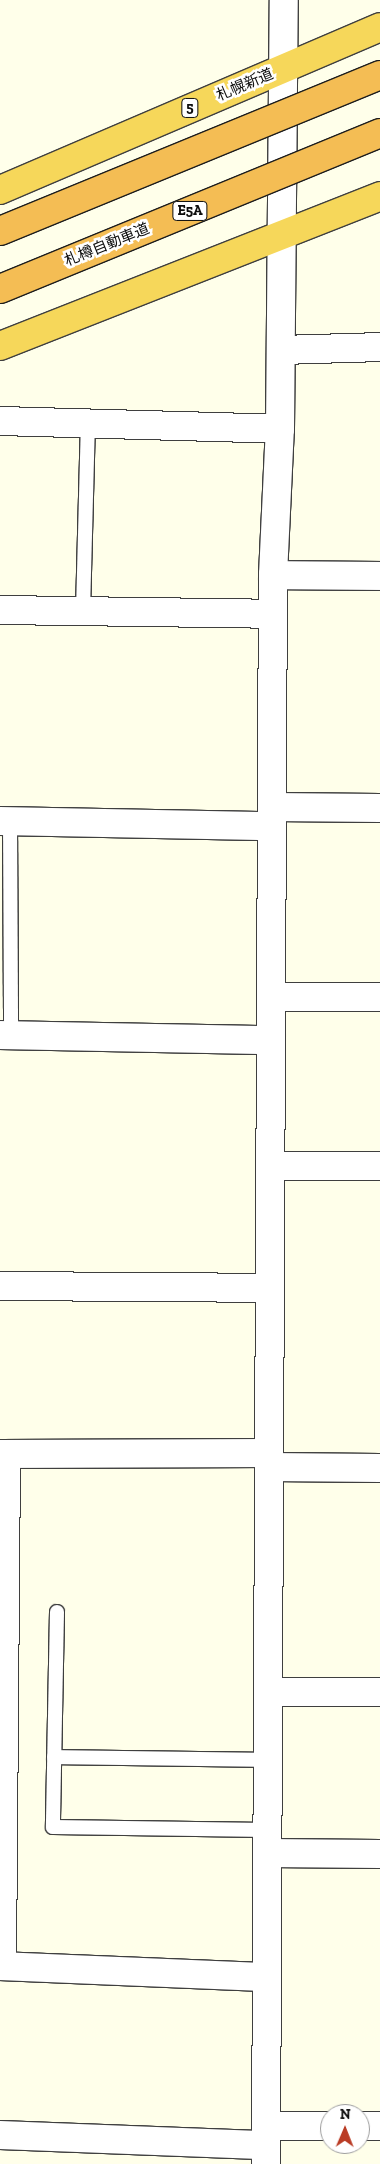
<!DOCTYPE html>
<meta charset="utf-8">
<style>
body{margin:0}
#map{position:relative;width:380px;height:2164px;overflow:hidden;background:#ffffea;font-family:"Zilla Slab","Noto Sans JP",serif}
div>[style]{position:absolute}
.roads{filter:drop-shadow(1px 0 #3f3f3f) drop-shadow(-1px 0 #3f3f3f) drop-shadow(0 1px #3f3f3f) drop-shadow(0 -1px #3f3f3f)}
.service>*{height:14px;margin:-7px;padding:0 7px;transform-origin:7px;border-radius:7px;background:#fff}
.minor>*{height:28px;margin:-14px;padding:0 14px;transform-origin:14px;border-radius:14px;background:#fff}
.tertiary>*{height:28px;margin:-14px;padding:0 14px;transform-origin:14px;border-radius:14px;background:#fff}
.trunk>*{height:28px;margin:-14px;padding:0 14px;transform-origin:14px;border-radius:14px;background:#f6d75a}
.bridges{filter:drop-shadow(1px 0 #1d1d1d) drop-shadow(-1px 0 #1d1d1d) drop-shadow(0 1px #1d1d1d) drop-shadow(0 -1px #1d1d1d)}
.motorway-bridge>*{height:28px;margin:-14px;padding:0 14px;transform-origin:14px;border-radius:14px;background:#f4bd54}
span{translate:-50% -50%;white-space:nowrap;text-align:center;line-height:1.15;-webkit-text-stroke:5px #fff;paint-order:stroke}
.shield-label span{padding:1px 4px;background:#fff;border:1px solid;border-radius:4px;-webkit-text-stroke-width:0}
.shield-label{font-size:14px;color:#0c0c0c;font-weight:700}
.street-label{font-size:15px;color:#0c0c0c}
.north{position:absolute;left:320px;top:2104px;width:50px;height:50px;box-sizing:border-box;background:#fff;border:1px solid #9e9e9e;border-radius:50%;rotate:1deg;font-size:14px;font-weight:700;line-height:20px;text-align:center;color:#0c0c0c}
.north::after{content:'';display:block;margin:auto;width:18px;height:22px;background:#ba3c25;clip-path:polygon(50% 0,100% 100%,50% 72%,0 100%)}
</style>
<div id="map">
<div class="roads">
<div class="service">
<div style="left:83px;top:611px;width:188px;rotate:-88.5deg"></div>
<div style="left:10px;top:822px;width:214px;rotate:89.7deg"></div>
<div style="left:57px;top:1612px;width:215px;rotate:91.1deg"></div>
<div style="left:53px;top:1827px;width:214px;rotate:0.8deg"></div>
<div style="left:54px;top:1757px;width:214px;rotate:0.8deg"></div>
</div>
<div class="minor">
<div style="left:281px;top:350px;width:99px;rotate:-1.7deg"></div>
<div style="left:0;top:421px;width:280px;rotate:1.6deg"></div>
<div style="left:273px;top:575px;width:107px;rotate:0.5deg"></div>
<div style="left:0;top:610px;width:273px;rotate:0.8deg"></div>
<div style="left:272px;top:807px;width:108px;rotate:0.5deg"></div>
<div style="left:0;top:821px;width:272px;rotate:1.1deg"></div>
<div style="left:274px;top:997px;width:106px"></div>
<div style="left:0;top:1035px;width:271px;rotate:1.1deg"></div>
<div style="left:270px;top:1166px;width:110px"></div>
<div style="left:0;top:1286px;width:270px;rotate:0.4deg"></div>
<div style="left:0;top:1454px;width:269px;rotate:-0.2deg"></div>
<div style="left:269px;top:1467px;width:111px;rotate:0.5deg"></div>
<div style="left:268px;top:1692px;width:112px"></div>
<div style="left:267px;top:1853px;width:113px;rotate:0.5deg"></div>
<div style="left:0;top:1966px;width:267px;rotate:2.4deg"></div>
<div style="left:2px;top:1966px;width:512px;rotate:-89.55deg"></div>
<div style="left:266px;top:2126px;width:64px"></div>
<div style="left:360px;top:2126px;width:20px"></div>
<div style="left:0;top:2135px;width:266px;rotate:2.2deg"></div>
</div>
<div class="tertiary">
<div style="left:266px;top:2164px;width:1589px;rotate:-89.75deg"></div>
<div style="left:273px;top:575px;width:146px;rotate:-87.3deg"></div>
<div style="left:280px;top:429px;width:429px;rotate:-89.5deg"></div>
</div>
<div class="trunk">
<div style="left:0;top:190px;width:413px;rotate:-23.2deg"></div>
<div style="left:0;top:346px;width:409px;rotate:-21.5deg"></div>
</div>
</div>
<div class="bridges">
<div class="motorway-bridge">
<div style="left:0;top:231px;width:411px;rotate:-22.3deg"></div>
<div style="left:0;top:289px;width:411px;rotate:-22.3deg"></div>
</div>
</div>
<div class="shield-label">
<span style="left:190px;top:108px">5</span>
<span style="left:190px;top:211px">E5A</span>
</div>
<div class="street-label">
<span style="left:245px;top:85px;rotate:-23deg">札幌新道</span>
<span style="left:107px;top:245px;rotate:-22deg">札樽自動車道</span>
</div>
<div class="north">N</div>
</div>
